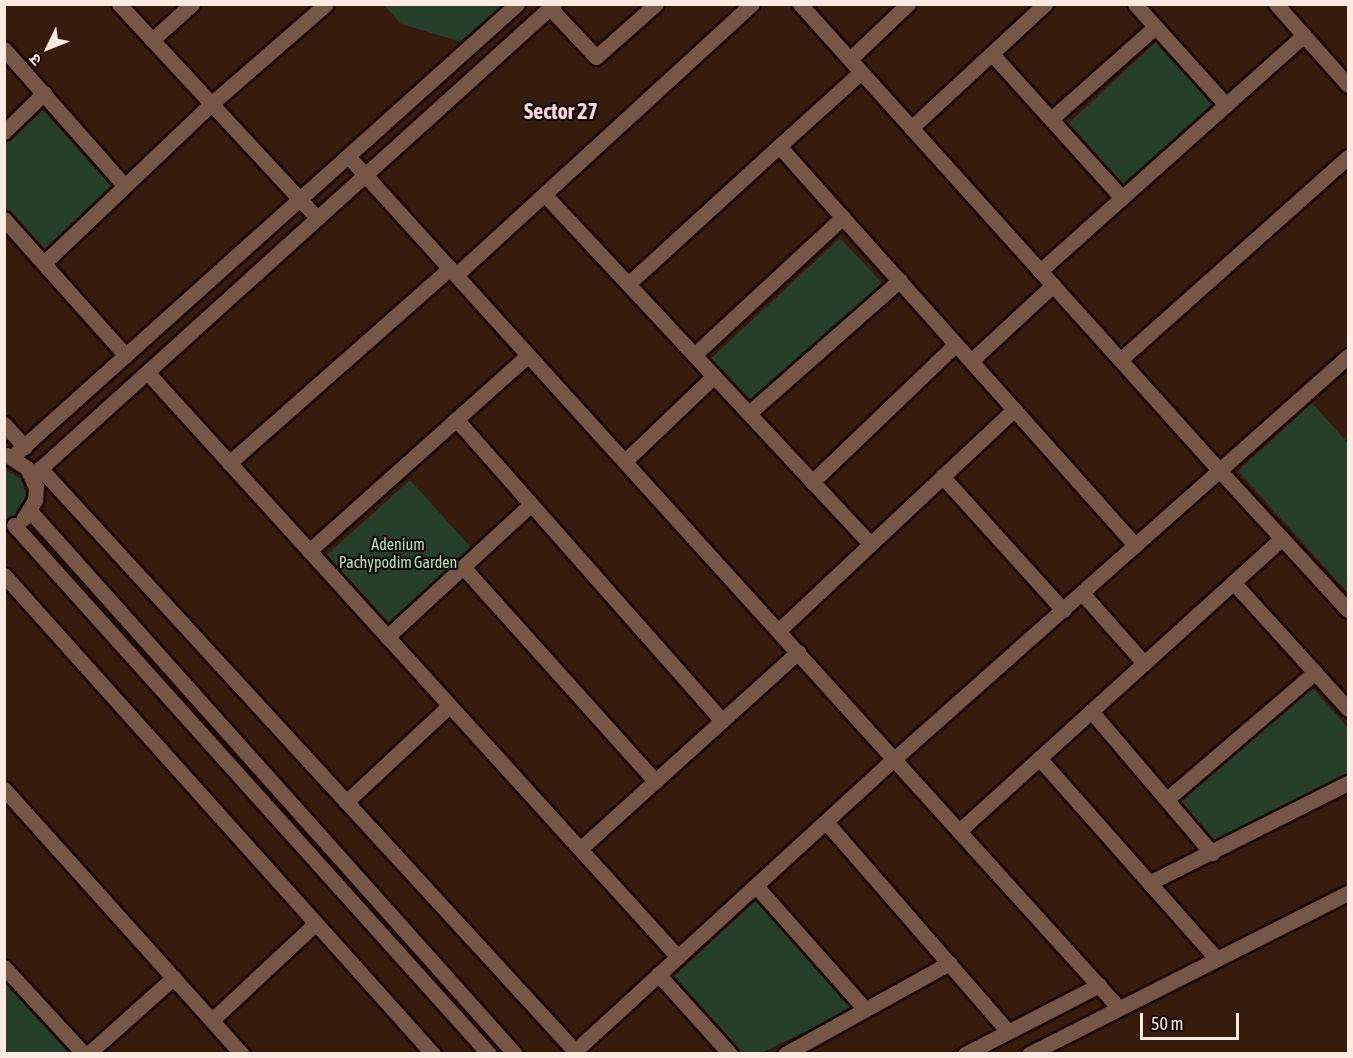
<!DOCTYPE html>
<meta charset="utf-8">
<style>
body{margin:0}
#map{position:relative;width:1353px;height:1058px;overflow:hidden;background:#371c0e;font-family:"Asap Condensed","Noto Sans Devanagari",sans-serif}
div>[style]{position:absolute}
.green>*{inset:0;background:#253f28;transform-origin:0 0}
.roads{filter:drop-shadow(2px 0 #1d0600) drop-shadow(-2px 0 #1d0600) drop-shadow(0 2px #1d0600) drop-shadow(0 -2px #1d0600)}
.minor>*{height:15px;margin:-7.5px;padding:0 7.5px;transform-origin:7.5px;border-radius:7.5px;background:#765646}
span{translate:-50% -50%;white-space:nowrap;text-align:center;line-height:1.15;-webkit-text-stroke:4.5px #160a05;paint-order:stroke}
.park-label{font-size:16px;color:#aee5b2}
.district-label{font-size:22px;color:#f7d5e1;font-weight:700}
.frame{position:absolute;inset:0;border:6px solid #fdeae1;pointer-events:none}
.north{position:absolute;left:18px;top:18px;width:60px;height:60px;-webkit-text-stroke:4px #160a05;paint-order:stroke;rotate:227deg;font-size:16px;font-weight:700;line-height:24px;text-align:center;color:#fdeae1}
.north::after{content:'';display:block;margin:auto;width:21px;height:27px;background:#fdeae1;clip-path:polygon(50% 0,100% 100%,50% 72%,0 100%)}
.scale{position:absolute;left:1140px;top:1013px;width:99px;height:27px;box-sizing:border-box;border:3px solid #fdeae1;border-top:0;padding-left:8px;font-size:18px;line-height:21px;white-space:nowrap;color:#fdeae1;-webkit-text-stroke:4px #160a05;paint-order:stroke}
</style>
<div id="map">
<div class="green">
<div style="clip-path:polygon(384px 5px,508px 5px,465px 43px,401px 24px)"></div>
<div style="left:1157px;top:41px;width:88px;height:124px;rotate:47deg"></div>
<div style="clip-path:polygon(43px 110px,114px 189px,42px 254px,5px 212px,4px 145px)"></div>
<div style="left:840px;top:238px;width:63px;height:181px;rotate:47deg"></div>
<div style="clip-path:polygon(1312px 403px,1348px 443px,1348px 593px,1238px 471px)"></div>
<div style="clip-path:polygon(4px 469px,21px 479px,26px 495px,21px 510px,5px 520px)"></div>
<div style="left:410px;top:480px;width:93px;height:117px;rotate:48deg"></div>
<div style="clip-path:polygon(1310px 685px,1348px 728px,1348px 778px,1215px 845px,1177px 800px)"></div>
<div style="clip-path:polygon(757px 899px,854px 1008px,761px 1053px,740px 1053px,672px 978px)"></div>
<div style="clip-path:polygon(4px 982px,31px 1011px,69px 1053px,5px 1053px)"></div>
</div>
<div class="roads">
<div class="minor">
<div style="left:119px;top:4px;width:292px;rotate:47.2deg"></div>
<div style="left:800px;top:4px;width:628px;rotate:48.03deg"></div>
<div style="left:1220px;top:471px;width:189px;rotate:47.4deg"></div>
<div style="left:1135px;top:4px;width:136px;rotate:48deg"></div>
<div style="left:1276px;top:4px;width:108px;rotate:48.4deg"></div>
<div style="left:550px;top:8px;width:67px;rotate:46.8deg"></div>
<div style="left:596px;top:57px;width:80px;rotate:-41.5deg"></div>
<div style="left:152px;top:40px;width:54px;rotate:-42deg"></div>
<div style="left:4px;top:49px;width:181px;rotate:48.6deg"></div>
<div style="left:992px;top:54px;width:194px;rotate:47.9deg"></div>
<div style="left:850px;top:59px;width:80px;rotate:-43.5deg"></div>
<div style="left:861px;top:72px;width:110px;rotate:137.9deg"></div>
<div style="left:779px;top:146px;width:535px;rotate:48.26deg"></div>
<div style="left:1051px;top:119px;width:139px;rotate:-41.5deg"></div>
<div style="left:911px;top:128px;width:183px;rotate:-42.8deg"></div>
<div style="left:4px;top:132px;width:56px;rotate:-44.3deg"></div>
<div style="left:348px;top:156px;width:1149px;rotate:47.86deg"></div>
<div style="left:545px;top:195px;width:477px;rotate:47deg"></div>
<div style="left:4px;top:219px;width:183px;rotate:48.3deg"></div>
<div style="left:44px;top:263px;width:231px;rotate:-43.6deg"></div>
<div style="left:211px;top:104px;width:152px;rotate:-41deg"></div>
<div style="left:1040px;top:271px;width:354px;rotate:-41.8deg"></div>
<div style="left:456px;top:275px;width:401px;rotate:-42.5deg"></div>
<div style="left:628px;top:284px;width:205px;rotate:-42.4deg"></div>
<div style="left:694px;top:355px;width:203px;rotate:-42.8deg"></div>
<div style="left:1120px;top:360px;width:305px;rotate:-41.7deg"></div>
<div style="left:971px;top:361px;width:112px;rotate:-42.8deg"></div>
<div style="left:147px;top:372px;width:790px;rotate:47.77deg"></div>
<div style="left:749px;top:413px;width:201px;rotate:-41.4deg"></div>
<div style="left:456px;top:419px;width:402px;rotate:48.6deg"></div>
<div style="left:4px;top:424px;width:31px;rotate:48deg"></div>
<div style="left:7px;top:455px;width:24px;rotate:33deg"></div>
<div style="left:27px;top:468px;width:21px;rotate:65deg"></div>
<div style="left:36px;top:487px;width:13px;rotate:94deg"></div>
<div style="left:35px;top:500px;width:22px;rotate:122deg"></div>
<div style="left:12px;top:457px;width:678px;rotate:-41.89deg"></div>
<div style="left:625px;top:461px;width:123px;rotate:-43.7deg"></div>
<div style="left:229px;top:463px;width:295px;rotate:-41.4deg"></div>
<div style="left:40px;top:468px;width:791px;rotate:47.46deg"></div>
<div style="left:575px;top:1051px;width:432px;rotate:-42.5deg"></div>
<div style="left:894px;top:759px;width:607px;rotate:-41.59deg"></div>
<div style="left:32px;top:476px;width:704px;rotate:-42.12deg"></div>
<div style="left:942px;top:476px;width:181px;rotate:47.9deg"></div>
<div style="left:812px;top:482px;width:199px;rotate:-43.8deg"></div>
<div style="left:30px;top:511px;width:728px;rotate:48.23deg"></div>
<div style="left:14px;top:525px;width:711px;rotate:48.08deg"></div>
<div style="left:309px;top:551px;width:294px;rotate:-41.8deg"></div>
<div style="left:463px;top:567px;width:288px;rotate:48.1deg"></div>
<div style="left:4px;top:575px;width:643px;rotate:48.15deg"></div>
<div style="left:1233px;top:582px;width:171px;rotate:47.8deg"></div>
<div style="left:1082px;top:593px;width:94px;rotate:48.5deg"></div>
<div style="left:778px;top:631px;width:324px;rotate:-43.2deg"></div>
<div style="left:387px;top:637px;width:196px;rotate:-42.7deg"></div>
<div style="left:1091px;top:711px;width:187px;rotate:49.6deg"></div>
<div style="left:1039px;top:758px;width:268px;rotate:48.5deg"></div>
<div style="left:4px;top:789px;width:356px;rotate:48.1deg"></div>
<div style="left:1167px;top:799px;width:195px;rotate:-40.6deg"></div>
<div style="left:346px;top:802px;width:141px;rotate:-43deg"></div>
<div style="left:826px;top:822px;width:277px;rotate:49deg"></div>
<div style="left:959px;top:831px;width:436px;rotate:-42.2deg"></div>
<div style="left:580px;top:849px;width:294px;rotate:-42.1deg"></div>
<div style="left:1149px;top:883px;width:223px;rotate:-26.7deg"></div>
<div style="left:756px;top:886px;width:164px;rotate:48.5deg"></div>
<div style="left:4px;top:967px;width:118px;rotate:47.4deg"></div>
<div style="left:658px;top:974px;width:108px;rotate:48deg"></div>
<div style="left:212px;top:1020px;width:141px;rotate:-43deg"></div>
<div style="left:88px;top:1054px;width:115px;rotate:-41.8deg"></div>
<div style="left:785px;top:1054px;width:188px;rotate:-29deg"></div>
<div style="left:965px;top:1054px;width:151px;rotate:-27.2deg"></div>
<div style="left:1029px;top:1054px;width:357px;rotate:-26.8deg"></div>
</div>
</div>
<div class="park-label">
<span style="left:398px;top:553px">Adenium<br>Pachypodim Garden</span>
</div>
<div class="district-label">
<span style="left:561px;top:112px">Sector 27</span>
</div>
<div class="frame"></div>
<div class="north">उ</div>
<div class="scale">50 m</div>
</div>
